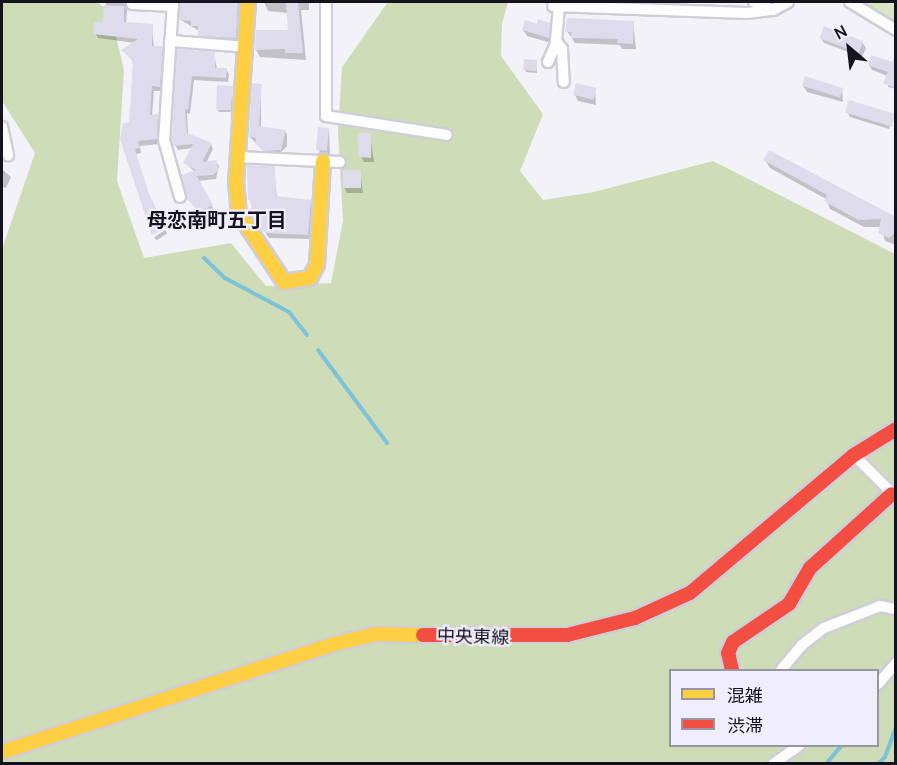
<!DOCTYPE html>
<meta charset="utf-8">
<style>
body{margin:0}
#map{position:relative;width:897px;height:765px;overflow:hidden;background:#f2f2f8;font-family:Manrope,"Noto Sans JP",sans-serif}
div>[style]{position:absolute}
.green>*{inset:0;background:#d8e6c2}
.forest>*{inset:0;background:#ceddb7}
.shadow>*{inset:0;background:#0003;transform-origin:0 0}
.stream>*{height:4px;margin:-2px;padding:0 2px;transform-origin:2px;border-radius:2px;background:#7cc2d9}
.building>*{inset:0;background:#dedbec;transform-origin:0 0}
.roads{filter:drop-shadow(2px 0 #cfced7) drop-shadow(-2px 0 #cfced7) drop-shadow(0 2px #cfced7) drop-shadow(0 -2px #cfced7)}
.street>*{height:10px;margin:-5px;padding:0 5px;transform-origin:5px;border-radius:5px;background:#fdfdfe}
.slow>*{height:14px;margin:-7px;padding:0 7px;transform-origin:7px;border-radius:7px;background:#ffcf43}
.jam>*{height:14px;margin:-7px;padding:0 7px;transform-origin:7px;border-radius:7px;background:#f24e42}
span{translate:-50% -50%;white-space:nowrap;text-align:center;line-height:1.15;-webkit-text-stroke:4.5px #f0eefc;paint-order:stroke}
.street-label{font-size:18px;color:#14131e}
.neighbourhood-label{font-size:20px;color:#14131e;font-weight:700}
.frame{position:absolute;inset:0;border:3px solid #14131e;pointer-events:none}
.legend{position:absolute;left:669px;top:669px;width:210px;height:78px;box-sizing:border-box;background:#f0eefc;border:2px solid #9896a3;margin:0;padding:8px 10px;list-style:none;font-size:18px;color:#14131e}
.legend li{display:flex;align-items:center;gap:12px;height:30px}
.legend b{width:30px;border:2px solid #9896a3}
.north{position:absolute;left:819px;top:18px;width:60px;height:60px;-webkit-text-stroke:4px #f0eefc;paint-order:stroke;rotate:332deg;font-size:16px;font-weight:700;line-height:24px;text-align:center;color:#14131e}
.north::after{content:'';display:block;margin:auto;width:21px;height:27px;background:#14131e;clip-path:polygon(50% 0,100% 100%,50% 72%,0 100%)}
</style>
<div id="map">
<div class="green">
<div style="clip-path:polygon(862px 2px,895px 2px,895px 23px)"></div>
</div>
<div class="forest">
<div style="clip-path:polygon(evenodd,2px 2px,97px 2px,110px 12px,124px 70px,117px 181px,144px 258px,231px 243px,266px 286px,331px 283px,343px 221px,338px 131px,342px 67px,388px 2px,508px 2px,502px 24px,501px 56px,543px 114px,520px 171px,543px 200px,594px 192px,713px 161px,895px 254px,895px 763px,2px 763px,2px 249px,35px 153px,2px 101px,2px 2px,670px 670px,878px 670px,878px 746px,670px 746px,670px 670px)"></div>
</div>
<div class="shadow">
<div style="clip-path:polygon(106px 2px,128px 2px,126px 24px,152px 25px,154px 48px,162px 48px,165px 53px,162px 91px,154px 91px,152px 116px,160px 120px,159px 144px,140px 146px,141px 153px,136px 154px,150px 198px,122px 139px,131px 123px,133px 61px,123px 50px,135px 43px,98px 38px,95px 33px,104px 23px)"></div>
<div style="clip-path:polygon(181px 2px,240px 2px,238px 43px,202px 40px,199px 31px,181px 20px)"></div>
<div style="clip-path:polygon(264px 2px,309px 2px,309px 10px,301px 10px,306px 60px,260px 57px,256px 50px,289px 31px,288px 13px,268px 11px)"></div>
<div style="clip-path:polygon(633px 22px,636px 49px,622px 49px,620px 45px,575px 43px,567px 31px)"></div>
<div style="clip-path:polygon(549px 24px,551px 43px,527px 36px,523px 30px)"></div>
<div style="clip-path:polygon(821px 38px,862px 42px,866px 48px,862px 57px,824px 43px)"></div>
<div style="clip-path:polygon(179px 51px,214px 53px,217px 69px,226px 69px,229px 74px,228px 82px,194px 80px,190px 114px,187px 113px,188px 135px,211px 144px,213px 149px,206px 163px,216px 162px,219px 166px,216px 179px,198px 181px,214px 210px,203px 216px,192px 204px,195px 172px,185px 163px,192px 148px,178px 150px,175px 145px)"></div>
<div style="clip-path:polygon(536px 61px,537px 73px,526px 72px,525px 70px)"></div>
<div style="clip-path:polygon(869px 65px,896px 65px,896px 89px,888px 87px,888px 76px,872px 70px)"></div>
<div style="clip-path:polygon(261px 86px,261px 128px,285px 131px,287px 135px,287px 146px,278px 155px,267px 155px,250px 137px)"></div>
<div style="clip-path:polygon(803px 86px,842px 89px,843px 102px,807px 92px)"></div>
<div style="clip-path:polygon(232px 87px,232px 112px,219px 112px,217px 109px)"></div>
<div style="clip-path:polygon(595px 89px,596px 105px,578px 101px,575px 95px)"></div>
<div style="clip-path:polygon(847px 112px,892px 119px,889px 129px,850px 117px)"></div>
<div style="clip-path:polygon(329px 129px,330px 156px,321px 155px,318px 149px)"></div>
<div style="clip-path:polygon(370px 135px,374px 162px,364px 162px,361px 156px)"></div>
<div style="clip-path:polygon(765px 160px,896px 218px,896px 245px,885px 241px,881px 227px,864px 227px,830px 209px,826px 199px,770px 168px)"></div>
<div style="clip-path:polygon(274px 168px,277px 198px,310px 201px,313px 206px,310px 239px,269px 238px,252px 214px,248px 177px)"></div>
<div style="clip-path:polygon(2px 169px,11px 177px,6px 188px,2px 187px)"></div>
<div style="clip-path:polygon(360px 171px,363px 193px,347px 193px,344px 187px)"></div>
<div style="left:165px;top:230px;width:4px;height:13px;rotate:56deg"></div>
</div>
<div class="stream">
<div style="left:204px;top:258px;width:29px;rotate:44deg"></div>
<div style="left:225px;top:278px;width:72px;rotate:28deg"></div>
<div style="left:289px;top:312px;width:29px;rotate:52deg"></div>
<div style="left:318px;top:350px;width:116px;rotate:53.4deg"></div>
<div style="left:826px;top:764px;width:23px;rotate:-50deg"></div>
<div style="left:878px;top:764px;width:10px;rotate:-45deg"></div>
<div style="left:885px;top:757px;width:33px;rotate:-70deg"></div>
</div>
<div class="building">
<div style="clip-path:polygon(180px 2px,238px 2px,236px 38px,198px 36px,198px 26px,191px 26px,191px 21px,179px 20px)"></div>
<div style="clip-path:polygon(286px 2px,298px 2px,303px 53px,285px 53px,285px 49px,255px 50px,256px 30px,288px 30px)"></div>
<div style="clip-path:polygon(104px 5px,124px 6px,124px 22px,153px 24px,152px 46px,163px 46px,160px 87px,152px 86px,150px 115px,158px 114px,157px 139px,138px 141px,140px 148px,135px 149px,148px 192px,166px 228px,152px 235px,120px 139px,123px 123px,129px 122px,133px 66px,132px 59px,121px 50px,138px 39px,93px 34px,94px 22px,103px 22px)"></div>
<div style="clip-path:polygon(567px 18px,634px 21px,633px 44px,617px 43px,618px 39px,571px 38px,571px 32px,565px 32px)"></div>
<div style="clip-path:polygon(538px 19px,550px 23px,549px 38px,522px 30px,525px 20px,537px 24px)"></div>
<div style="left:824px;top:26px;width:42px;height:13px;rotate:21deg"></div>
<div style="clip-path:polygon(177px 49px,215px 52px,215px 68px,227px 68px,226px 78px,192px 76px,188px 110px,185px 109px,187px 133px,212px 143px,202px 162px,217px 160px,218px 171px,213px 175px,197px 176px,213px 205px,199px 212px,187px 199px,182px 175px,196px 170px,183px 163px,193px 144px,173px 146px,172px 137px)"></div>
<div style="clip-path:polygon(896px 54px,896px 88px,883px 83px,888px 72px,868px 65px,871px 55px,892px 62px)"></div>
<div style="left:524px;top:59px;width:13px;height:11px;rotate:4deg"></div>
<div style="left:805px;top:76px;width:40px;height:10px;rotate:18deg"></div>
<div style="clip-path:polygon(252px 83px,262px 84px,259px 126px,286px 130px,281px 150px,263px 151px,255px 143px,256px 138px,249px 137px)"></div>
<div style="left:576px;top:83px;width:21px;height:12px;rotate:14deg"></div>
<div style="clip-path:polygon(217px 85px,233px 86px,230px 119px,230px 110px,216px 110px)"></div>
<div style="left:849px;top:100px;width:49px;height:13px;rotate:17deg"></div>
<div style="left:318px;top:127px;width:11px;height:23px;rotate:5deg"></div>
<div style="clip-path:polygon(371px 133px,371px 158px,359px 157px,357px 134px)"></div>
<div style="clip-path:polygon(769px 150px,896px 217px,896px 232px,889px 238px,878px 233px,881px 219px,858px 220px,824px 201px,827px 195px,763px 160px)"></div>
<div style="clip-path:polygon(247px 165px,275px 166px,276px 196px,311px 200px,308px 235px,265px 233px,261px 230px,251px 214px,251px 200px,248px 200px)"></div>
<div style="left:343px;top:170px;width:18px;height:18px"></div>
</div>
<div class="roads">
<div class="street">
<div style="left:173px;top:2px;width:138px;rotate:93.7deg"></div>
<div style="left:164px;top:140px;width:59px;rotate:74.3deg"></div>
<div style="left:326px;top:2px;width:114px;rotate:90deg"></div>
<div style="left:326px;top:116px;width:122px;rotate:8.9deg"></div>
<div style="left:754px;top:2px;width:21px;rotate:23deg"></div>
<div style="left:850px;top:2px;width:54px;rotate:31.3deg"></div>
<div style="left:132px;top:4px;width:41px;rotate:2.8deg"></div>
<div style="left:553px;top:6px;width:194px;rotate:2.1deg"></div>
<div style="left:747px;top:13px;width:26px;rotate:-7deg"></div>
<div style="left:773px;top:10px;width:17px;rotate:-28deg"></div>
<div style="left:559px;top:6px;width:35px;rotate:95deg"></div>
<div style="left:556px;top:41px;width:10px;rotate:53deg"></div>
<div style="left:562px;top:49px;width:33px;rotate:87deg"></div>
<div style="left:170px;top:41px;width:76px;rotate:4.5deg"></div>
<div style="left:548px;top:62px;width:22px;rotate:-66deg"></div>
<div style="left:2px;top:127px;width:29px;rotate:78deg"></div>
<div style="left:238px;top:157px;width:102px;rotate:2.8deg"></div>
<div style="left:854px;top:455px;width:59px;rotate:45deg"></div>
<div style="left:781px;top:670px;width:33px;rotate:-50deg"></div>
<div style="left:802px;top:645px;width:28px;rotate:-38deg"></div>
<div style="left:824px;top:628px;width:60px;rotate:-21.4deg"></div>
<div style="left:880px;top:606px;width:16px;rotate:11deg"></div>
<div style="left:878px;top:684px;width:28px;rotate:-49deg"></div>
<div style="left:773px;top:764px;width:32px;rotate:-35deg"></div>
</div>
<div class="slow">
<div style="left:248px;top:2px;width:179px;rotate:93.8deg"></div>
<div style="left:236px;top:181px;width:33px;rotate:85deg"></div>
<div style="left:239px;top:214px;width:82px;rotate:56.5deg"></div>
<div style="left:284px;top:282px;width:26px;rotate:-9deg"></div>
<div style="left:310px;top:278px;width:15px;rotate:-62deg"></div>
<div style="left:317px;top:265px;width:104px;rotate:-86.7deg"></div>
<div style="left:2px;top:752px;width:349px;rotate:-18deg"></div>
<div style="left:334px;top:644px;width:43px;rotate:-13.4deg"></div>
<div style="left:376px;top:634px;width:47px;rotate:1.2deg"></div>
</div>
<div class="jam">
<div style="left:423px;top:635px;width:144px"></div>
<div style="left:567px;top:635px;width:70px;rotate:-14deg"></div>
<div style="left:635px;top:618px;width:60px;rotate:-24.4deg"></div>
<div style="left:690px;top:593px;width:214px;rotate:-40.1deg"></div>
<div style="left:854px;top:455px;width:49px;rotate:-31.8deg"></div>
<div style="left:732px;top:670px;width:17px;rotate:-103deg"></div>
<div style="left:728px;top:653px;width:12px;rotate:-66deg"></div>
<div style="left:733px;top:642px;width:68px;rotate:-34.2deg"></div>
<div style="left:789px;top:604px;width:42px;rotate:-59.7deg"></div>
<div style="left:810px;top:568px;width:110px;rotate:-42.1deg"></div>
</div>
</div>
<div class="street-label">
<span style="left:473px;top:636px;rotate:2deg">中央東線</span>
</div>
<div class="neighbourhood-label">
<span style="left:217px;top:219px">母恋南町五丁目</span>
</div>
<div class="frame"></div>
<ul class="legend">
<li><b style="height:8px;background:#ffcf43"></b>混雑</li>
<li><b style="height:8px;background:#f24e42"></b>渋滞</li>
</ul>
<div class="north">N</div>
</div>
